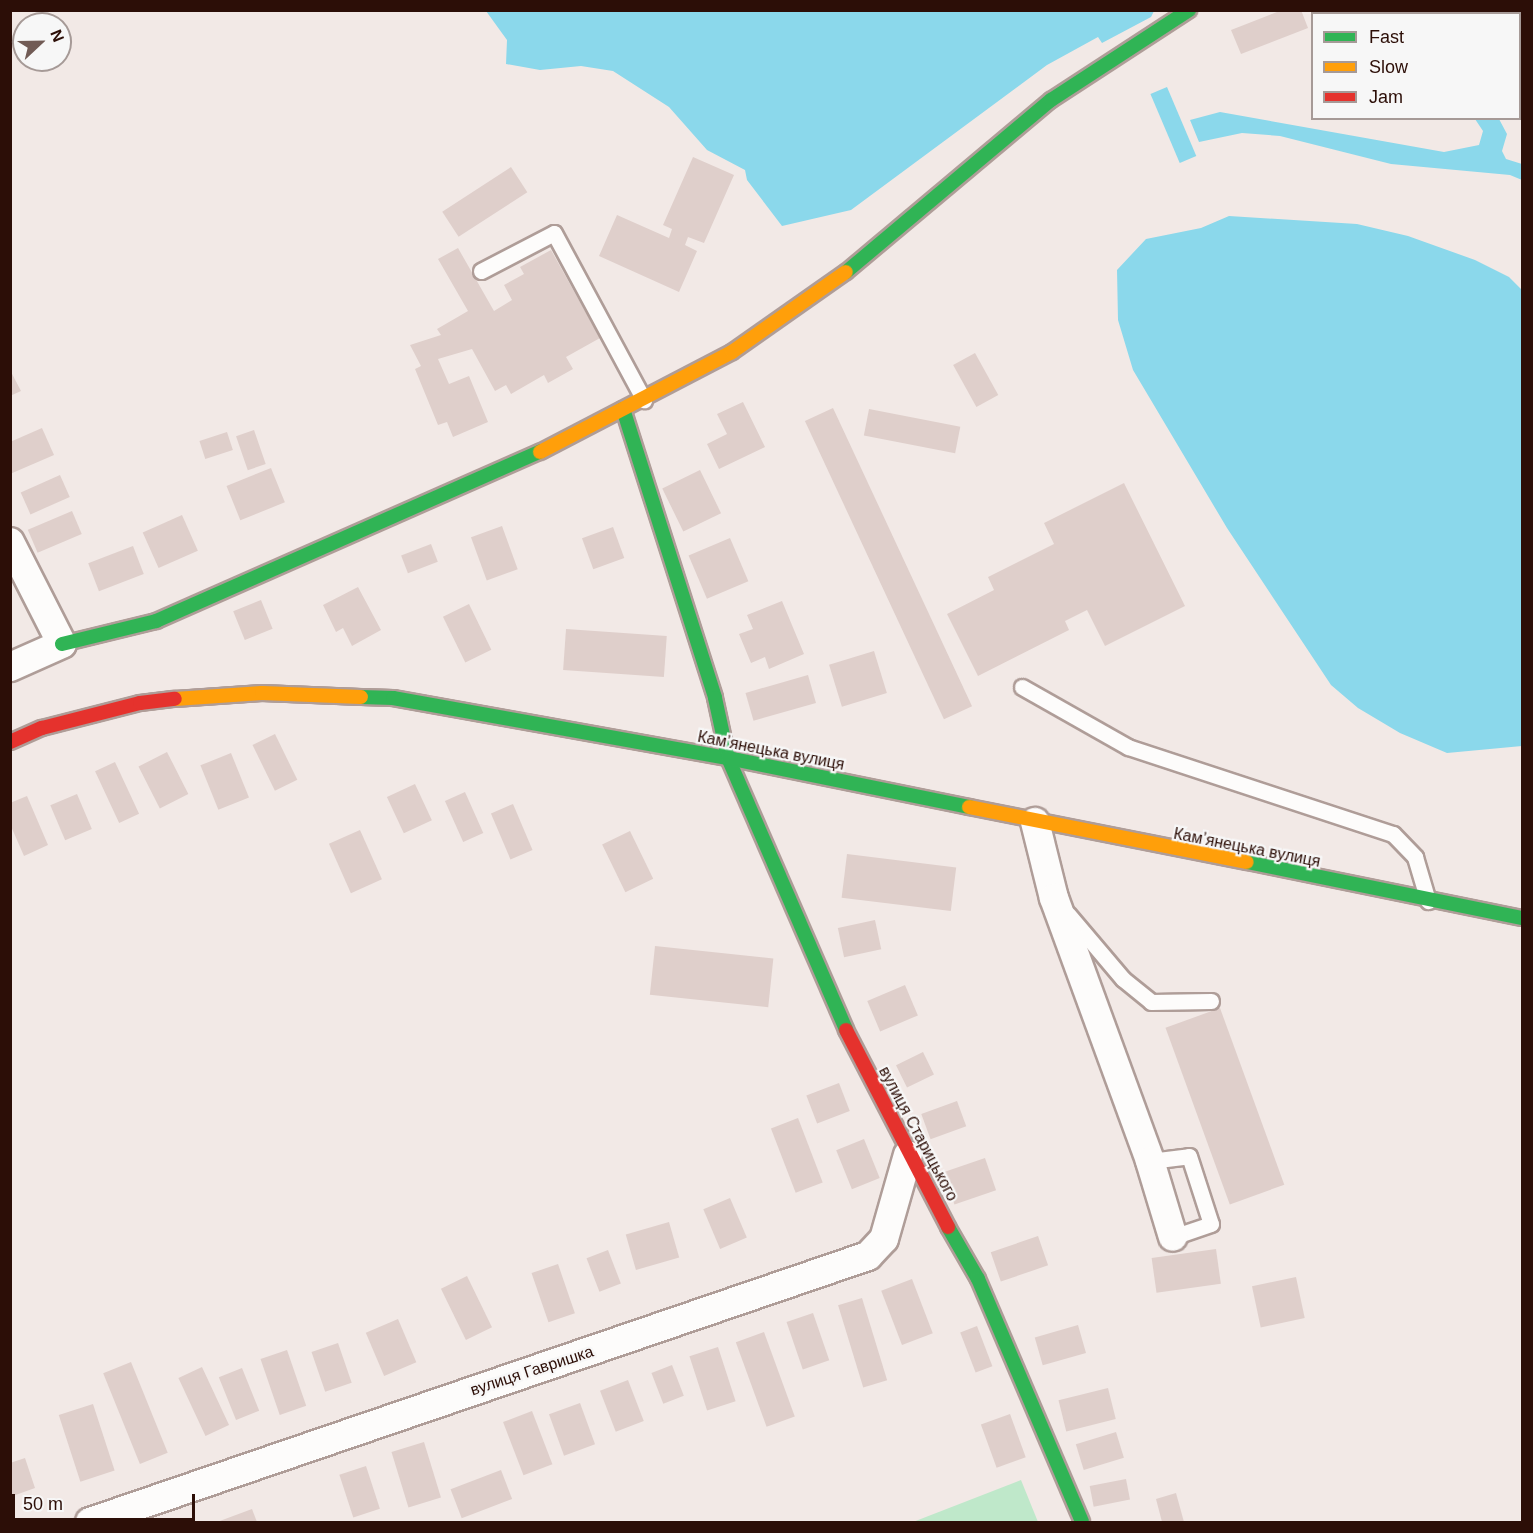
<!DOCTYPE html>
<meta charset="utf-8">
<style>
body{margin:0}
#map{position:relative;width:1533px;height:1533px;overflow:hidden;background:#f2e9e6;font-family:Helvetica,sans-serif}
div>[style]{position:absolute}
.green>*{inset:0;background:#bfe8ca}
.water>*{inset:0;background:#8bd8eb;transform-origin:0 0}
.building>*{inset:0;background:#dfcfcb;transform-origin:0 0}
.roads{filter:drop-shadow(2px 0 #af9d98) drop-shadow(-2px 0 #af9d98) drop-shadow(0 2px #af9d98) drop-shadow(0 -2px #af9d98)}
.lane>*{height:15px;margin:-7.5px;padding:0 7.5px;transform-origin:7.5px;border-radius:7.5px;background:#fdfcfb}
.street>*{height:28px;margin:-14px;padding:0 14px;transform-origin:14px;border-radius:14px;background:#fdfcfb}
.fast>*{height:14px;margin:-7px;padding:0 7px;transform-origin:7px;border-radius:7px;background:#30b455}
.slow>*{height:14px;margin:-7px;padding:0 7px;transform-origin:7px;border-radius:7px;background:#ff9f0a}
.jam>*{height:14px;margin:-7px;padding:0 7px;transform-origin:7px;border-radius:7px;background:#e5322d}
span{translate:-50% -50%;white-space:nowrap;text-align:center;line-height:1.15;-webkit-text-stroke:4.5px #f7f7f7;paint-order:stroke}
.street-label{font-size:16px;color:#2c0e07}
.frame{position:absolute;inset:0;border:12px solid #2c0e07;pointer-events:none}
.legend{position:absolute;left:1311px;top:12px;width:210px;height:108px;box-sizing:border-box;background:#f7f7f7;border:2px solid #a69a97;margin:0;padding:8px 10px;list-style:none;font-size:18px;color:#2c0e07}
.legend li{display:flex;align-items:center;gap:12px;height:30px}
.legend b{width:30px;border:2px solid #a69a97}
.north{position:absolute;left:12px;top:12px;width:60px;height:60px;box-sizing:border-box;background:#f7f7f7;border:2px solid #a69a97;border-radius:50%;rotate:68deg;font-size:16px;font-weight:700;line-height:24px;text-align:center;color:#2c0e07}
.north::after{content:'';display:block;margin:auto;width:21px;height:27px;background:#715b55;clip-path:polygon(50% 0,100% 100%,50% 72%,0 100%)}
.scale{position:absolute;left:12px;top:1494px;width:183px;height:27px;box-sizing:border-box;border:3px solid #2c0e07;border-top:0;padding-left:8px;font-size:18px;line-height:21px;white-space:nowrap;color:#2c0e07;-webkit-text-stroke:4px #f7f7f7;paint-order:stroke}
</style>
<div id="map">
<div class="green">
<div style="clip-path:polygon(1021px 1480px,1038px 1522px,913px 1522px)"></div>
</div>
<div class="water">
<div style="clip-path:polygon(486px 11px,1154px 11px,1151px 17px,1102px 43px,1098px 37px,1047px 65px,851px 210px,782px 226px,747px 180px,745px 170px,707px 150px,669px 107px,613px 71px,581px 66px,540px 70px,506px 64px,507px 40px)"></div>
<div style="left:1167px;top:87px;width:75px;height:18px;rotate:67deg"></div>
<div style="clip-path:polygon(1220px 112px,1444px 152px,1479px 145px,1483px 131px,1475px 119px,1499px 119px,1507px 134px,1502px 151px,1506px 159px,1522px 164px,1522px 180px,1510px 175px,1391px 164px,1280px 136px,1242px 133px,1199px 142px,1190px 120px)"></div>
<div style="clip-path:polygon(1229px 216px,1357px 224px,1408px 236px,1475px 260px,1509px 277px,1522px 290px,1522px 746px,1447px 753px,1400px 733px,1358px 708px,1331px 685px,1227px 528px,1133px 370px,1118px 320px,1117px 270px,1146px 239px,1201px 228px)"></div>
</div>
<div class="building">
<div style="clip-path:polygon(1282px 10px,1301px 10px,1308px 28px,1241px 54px,1231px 30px)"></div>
<div style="clip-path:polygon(693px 157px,734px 175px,704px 243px,688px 237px,685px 245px,697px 251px,679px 292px,599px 256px,617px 215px,669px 238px,672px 229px,663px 225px)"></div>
<div style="left:511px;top:167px;width:30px;height:82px;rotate:57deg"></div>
<div style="clip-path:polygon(458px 248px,494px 311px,512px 300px,504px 285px,524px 274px,520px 267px,551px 250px,600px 338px,566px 357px,573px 369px,548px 383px,544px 375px,511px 394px,506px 385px,495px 391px,472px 349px,438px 359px,449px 384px,469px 376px,488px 422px,453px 437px,447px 422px,438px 425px,415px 369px,421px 366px,410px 345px,441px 335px,437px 329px,468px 311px,438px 259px)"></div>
<div style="left:975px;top:353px;width:48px;height:25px;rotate:61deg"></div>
<div style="clip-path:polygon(10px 370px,21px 391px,10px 396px)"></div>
<div style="clip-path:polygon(743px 402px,765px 447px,719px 469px,707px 444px,727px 434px,717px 414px)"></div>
<div style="left:833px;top:408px;width:329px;height:31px;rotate:65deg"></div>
<div style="left:869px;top:409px;width:93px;height:27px;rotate:11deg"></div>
<div style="clip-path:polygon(42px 428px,54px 455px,10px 474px,10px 442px)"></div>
<div style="left:254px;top:430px;width:36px;height:19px;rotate:71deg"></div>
<div style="left:227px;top:432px;width:19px;height:29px;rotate:72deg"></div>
<div style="left:271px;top:468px;width:37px;height:48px;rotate:68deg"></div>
<div style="left:700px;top:470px;width:48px;height:42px;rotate:64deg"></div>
<div style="left:60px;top:475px;width:24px;height:43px;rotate:66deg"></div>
<div style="clip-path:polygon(1124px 483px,1185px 606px,1105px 646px,1087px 610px,1065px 621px,1069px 630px,978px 676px,947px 614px,994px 590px,988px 577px,1054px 544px,1044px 523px)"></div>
<div style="left:72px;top:511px;width:25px;height:48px;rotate:67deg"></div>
<div style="left:182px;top:515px;width:39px;height:43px;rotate:66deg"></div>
<div style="left:502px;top:526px;width:46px;height:33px;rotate:70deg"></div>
<div style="left:613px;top:527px;width:33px;height:33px;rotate:70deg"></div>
<div style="left:730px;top:538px;width:47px;height:45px;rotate:67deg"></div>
<div style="left:431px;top:544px;width:19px;height:32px;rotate:69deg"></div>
<div style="left:133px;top:546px;width:30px;height:48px;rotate:69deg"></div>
<div style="clip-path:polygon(358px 587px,381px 630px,352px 646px,343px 628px,336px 632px,323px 605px)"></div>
<div style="left:261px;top:600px;width:31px;height:30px;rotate:68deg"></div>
<div style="clip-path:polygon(782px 601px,804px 654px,769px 669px,765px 657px,751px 663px,739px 634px,753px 629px,747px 615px)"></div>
<div style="left:469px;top:604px;width:51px;height:29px;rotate:64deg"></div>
<div style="left:566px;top:629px;width:101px;height:41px;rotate:4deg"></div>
<div style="left:874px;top:651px;width:44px;height:47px;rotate:73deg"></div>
<div style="left:808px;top:675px;width:29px;height:65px;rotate:74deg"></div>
<div style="left:275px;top:734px;width:51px;height:25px;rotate:64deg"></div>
<div style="left:167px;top:752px;width:47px;height:32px;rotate:63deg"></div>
<div style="left:231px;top:753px;width:48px;height:33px;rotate:68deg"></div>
<div style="left:115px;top:762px;width:57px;height:22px;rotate:65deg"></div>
<div style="left:415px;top:784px;width:40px;height:31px;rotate:65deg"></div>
<div style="left:465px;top:792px;width:45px;height:22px;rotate:66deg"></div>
<div style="left:77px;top:794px;width:38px;height:29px;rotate:67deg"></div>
<div style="clip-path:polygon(27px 796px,48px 845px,24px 856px,10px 824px,10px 803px)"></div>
<div style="left:513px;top:804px;width:50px;height:24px;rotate:67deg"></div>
<div style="left:360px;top:830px;width:54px;height:34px;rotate:66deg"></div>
<div style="left:630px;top:831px;width:53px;height:31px;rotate:64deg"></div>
<div style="left:847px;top:854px;width:110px;height:44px;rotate:7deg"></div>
<div style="left:875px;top:920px;width:30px;height:38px;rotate:78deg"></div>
<div style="left:655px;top:946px;width:119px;height:49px;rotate:6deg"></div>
<div style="left:905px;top:985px;width:33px;height:41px;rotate:67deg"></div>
<div style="left:1220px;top:1008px;width:188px;height:58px;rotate:70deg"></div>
<div style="left:923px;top:1052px;width:25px;height:30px;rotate:64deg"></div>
<div style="left:839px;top:1083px;width:30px;height:35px;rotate:69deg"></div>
<div style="left:957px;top:1101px;width:27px;height:38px;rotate:70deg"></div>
<div style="left:798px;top:1118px;width:69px;height:29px;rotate:69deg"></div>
<div style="left:864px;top:1139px;width:42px;height:30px;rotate:68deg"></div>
<div style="left:985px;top:1158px;width:34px;height:44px;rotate:71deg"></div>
<div style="left:730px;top:1198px;width:43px;height:29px;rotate:67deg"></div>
<div style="left:669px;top:1222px;width:37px;height:45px;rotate:74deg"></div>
<div style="left:1038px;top:1236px;width:31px;height:50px;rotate:71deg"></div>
<div style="left:1216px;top:1249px;width:35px;height:65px;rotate:82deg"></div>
<div style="left:608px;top:1250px;width:36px;height:23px;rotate:69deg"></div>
<div style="left:558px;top:1264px;width:52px;height:28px;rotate:71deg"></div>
<div style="left:467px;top:1276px;width:57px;height:29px;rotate:64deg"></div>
<div style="left:1296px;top:1277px;width:42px;height:45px;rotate:78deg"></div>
<div style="left:912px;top:1279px;width:58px;height:33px;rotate:69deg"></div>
<div style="left:862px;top:1298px;width:86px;height:25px;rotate:73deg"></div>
<div style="left:813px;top:1313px;width:50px;height:28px;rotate:71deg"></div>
<div style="left:398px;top:1319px;width:47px;height:35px;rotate:67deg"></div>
<div style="left:1078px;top:1325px;width:29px;height:45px;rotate:74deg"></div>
<div style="left:977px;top:1326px;width:43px;height:18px;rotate:69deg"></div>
<div style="left:764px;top:1332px;width:90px;height:30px;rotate:70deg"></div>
<div style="left:338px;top:1343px;width:42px;height:28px;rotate:71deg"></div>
<div style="left:718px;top:1347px;width:57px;height:30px;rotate:72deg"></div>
<div style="left:287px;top:1350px;width:59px;height:28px;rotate:71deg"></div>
<div style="left:131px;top:1362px;width:98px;height:30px;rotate:68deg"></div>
<div style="left:672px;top:1365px;width:33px;height:22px;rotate:69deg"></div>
<div style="left:202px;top:1367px;width:64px;height:26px;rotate:65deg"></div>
<div style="left:242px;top:1368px;width:46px;height:25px;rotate:68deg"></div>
<div style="left:628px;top:1380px;width:44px;height:30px;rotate:69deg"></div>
<div style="left:1108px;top:1388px;width:32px;height:51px;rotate:76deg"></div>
<div style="left:580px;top:1403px;width:44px;height:33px;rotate:70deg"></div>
<div style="left:93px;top:1404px;width:70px;height:36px;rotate:72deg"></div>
<div style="left:532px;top:1411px;width:57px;height:31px;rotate:69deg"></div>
<div style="left:1010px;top:1414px;width:46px;height:31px;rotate:70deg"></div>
<div style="left:1116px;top:1432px;width:27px;height:42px;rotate:73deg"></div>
<div style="left:424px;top:1442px;width:58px;height:34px;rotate:73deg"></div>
<div style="clip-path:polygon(25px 1458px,35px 1488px,10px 1497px,10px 1463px)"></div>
<div style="left:366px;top:1466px;width:45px;height:28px;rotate:72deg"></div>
<div style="left:501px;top:1470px;width:31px;height:54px;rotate:69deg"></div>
<div style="left:1126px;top:1479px;width:21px;height:37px;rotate:79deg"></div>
<div style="clip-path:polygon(1176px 1493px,1184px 1522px,1162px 1522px,1156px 1499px)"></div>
<div style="clip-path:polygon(252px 1509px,257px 1522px,217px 1522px)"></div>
</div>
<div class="roads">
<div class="lane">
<div style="left:481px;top:271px;width:82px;rotate:-27.5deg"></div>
<div style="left:554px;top:233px;width:190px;rotate:61.7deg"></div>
<div style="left:1022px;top:687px;width:122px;rotate:29.5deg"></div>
<div style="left:1128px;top:747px;width:279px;rotate:18.2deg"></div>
<div style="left:1393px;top:834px;width:32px;rotate:46deg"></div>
<div style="left:1415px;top:857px;width:46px;rotate:73.5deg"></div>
<div style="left:1068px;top:914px;width:85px;rotate:49.8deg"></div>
<div style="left:1123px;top:979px;width:36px;rotate:39deg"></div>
<div style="left:1151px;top:1002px;width:60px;rotate:-1deg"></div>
<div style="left:1150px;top:1161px;width:39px;rotate:-7deg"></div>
<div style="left:1189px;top:1156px;width:71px;rotate:72.1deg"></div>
<div style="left:1211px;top:1224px;width:40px;rotate:161.1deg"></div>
</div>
<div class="street">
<div style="left:10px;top:542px;width:114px;rotate:63deg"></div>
<div style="left:62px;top:644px;width:57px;rotate:156.1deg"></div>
<div style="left:1035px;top:822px;width:78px;rotate:76deg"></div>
<div style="left:1054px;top:898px;width:280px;rotate:69.9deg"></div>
<div style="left:1150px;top:1161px;width:79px;rotate:73.2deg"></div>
<div style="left:90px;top:1522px;width:822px;rotate:-18.88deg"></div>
<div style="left:868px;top:1256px;width:23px;rotate:-47deg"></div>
<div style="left:884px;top:1239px;width:87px;rotate:-74.1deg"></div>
</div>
<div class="fast">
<div style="left:846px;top:272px;width:268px;rotate:-40deg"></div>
<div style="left:1051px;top:100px;width:165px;rotate:-33.1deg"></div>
<div style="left:623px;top:409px;width:303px;rotate:72.3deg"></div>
<div style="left:715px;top:698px;width:61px;rotate:77.8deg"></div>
<div style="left:728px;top:758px;width:296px;rotate:66.5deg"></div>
<div style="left:62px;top:644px;width:97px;rotate:-13.7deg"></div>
<div style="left:156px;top:621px;width:420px;rotate:-23.8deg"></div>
<div style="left:361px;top:697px;width:32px;rotate:2deg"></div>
<div style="left:393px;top:698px;width:340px;rotate:10.2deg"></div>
<div style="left:728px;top:758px;width:246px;rotate:11.5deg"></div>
<div style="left:1247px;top:862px;width:281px;rotate:11.5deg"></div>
<div style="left:948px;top:1227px;width:60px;rotate:60deg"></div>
<div style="left:978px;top:1279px;width:264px;rotate:66.8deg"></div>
</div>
<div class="slow">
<div style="left:540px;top:452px;width:216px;rotate:-27.5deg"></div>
<div style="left:732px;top:352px;width:139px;rotate:-35.1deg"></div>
<div style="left:175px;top:699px;width:87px;rotate:-3.9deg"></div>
<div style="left:262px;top:693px;width:99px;rotate:2.3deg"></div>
<div style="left:969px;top:807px;width:283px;rotate:11.2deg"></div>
</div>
<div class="jam">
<div style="left:10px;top:742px;width:35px;rotate:-24deg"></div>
<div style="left:42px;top:728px;width:101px;rotate:-14.3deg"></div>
<div style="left:140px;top:703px;width:35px;rotate:-7deg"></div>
<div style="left:846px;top:1030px;width:222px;rotate:62.6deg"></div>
</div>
</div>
<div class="street-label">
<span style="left:771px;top:751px;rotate:11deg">Камʼянецька вулиця</span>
<span style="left:1247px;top:848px;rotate:11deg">Камʼянецька вулиця</span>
<span style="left:918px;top:1134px;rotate:62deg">вулиця Старицького</span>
<span style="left:532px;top:1371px;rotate:-18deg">вулиця Гавришка</span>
</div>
<div class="frame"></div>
<ul class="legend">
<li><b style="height:8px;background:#30b455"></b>Fast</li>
<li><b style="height:8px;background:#ff9f0a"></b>Slow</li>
<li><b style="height:8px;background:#e5322d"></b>Jam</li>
</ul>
<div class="north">N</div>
<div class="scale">50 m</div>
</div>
